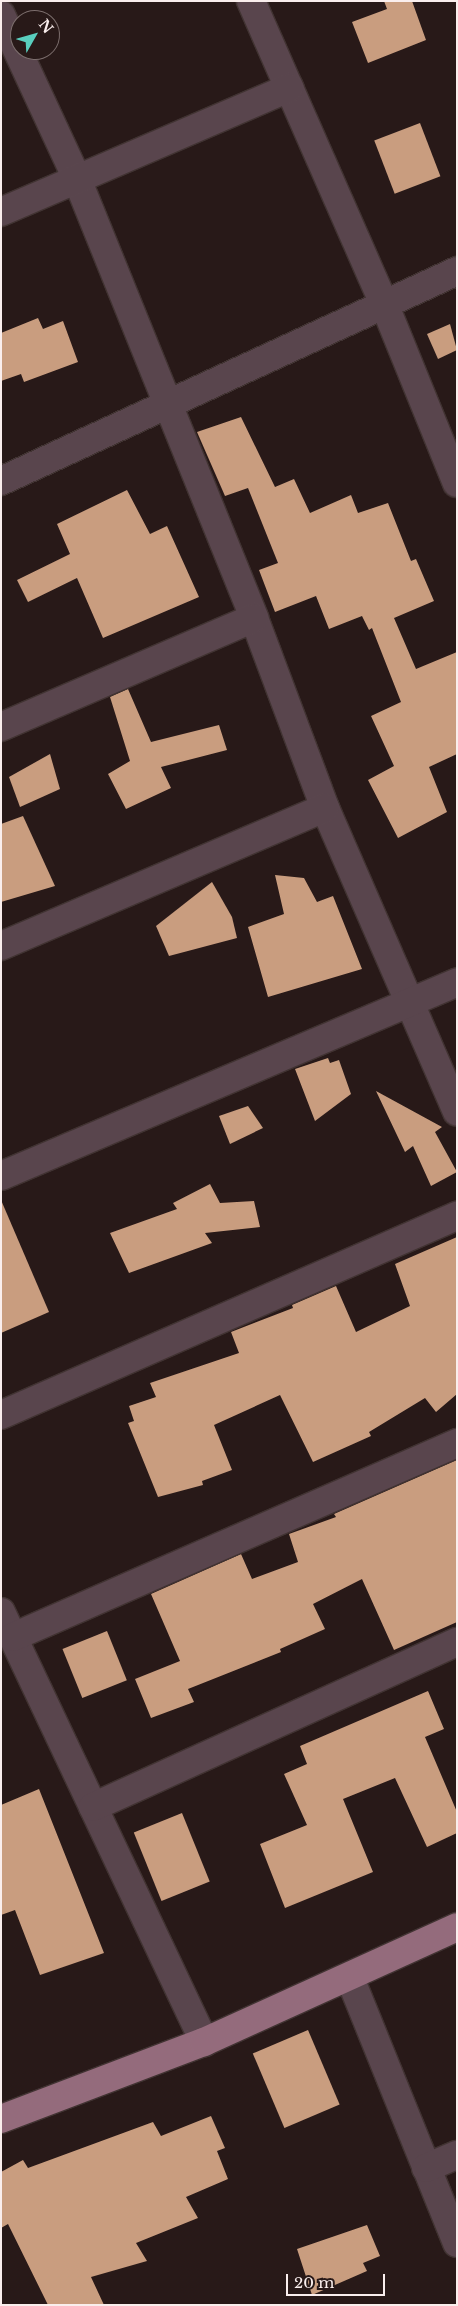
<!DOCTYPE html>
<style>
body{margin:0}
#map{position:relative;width:458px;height:2306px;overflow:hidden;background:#281918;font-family:"Libre Baskerville",serif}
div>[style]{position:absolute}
.building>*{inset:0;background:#c99d7f;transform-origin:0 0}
.roads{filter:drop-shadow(1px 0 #413332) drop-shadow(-1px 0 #413332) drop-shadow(0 1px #413332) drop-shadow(0 -1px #413332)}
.minor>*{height:28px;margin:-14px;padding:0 14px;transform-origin:14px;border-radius:14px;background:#59454d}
.major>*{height:28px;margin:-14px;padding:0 14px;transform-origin:14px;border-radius:14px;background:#946b7c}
span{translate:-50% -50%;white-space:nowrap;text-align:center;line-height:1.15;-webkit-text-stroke:5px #281918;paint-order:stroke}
.frame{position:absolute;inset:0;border:2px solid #faeeed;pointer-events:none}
.north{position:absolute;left:10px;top:10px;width:50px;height:50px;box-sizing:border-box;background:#281918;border:1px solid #7c6e6d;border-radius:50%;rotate:52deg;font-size:14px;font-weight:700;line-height:20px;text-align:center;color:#faeeed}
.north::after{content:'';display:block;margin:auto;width:18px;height:22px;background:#59cebe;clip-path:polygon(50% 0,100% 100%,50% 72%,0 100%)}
.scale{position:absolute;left:286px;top:2274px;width:99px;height:22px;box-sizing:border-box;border:2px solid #faeeed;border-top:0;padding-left:6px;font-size:15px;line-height:18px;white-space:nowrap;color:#faeeed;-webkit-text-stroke:4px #281918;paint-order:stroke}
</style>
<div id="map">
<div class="building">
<div style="clip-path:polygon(384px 1px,412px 1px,426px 40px,368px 63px,352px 22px,387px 9px)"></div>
<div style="left:420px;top:123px;width:57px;height:49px;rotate:69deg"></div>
<div style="clip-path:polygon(38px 318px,43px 329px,63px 321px,78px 362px,24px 382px,21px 374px,1px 381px,1px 333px)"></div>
<div style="clip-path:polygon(450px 324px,457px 350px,438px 359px,427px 334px)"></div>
<div style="clip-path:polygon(241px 417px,275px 487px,294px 479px,310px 513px,351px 495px,358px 513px,388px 503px,411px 561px,416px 559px,434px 601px,394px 618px,416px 669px,457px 652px,457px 754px,429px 767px,447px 812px,398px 838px,368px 780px,394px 766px,371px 716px,401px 702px,372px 628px,369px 630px,362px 616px,329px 629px,316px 596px,275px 612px,259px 570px,278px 563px,248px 488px,225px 496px,197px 432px)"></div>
<div style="clip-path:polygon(127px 490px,150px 534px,167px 526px,199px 597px,103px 638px,77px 578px,28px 602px,17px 580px,70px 554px,57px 524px)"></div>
<div style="clip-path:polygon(128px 689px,151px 742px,219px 725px,227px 750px,161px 767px,171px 788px,126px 809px,108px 774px,130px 761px,110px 697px)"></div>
<div style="clip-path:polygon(50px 754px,60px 789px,20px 807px,9px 777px)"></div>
<div style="clip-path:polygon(23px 816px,55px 886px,1px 902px,1px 824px)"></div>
<div style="clip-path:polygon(275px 875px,304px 878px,317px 902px,333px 896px,362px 969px,268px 997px,248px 927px,284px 914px)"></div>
<div style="clip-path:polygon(212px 882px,232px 917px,237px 938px,169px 956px,156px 926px)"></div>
<div style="clip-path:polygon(328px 1058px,330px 1063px,339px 1060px,351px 1094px,315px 1121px,295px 1069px)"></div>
<div style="clip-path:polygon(376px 1091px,442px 1127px,435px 1132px,457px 1172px,431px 1186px,413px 1146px,405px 1152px)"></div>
<div style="clip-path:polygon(248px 1106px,263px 1128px,230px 1144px,219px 1116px)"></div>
<div style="clip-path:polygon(210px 1184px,220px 1203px,254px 1201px,260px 1227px,205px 1233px,212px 1243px,129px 1273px,110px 1233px,177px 1209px,173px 1203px)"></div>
<div style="clip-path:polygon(1px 1200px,49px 1312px,1px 1333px)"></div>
<div style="clip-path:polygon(457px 1237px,457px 1394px,436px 1412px,425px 1398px,369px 1432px,371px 1436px,313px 1462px,280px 1395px,214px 1425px,232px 1470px,202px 1481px,203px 1485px,158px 1497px,128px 1423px,134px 1421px,129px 1406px,156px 1397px,150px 1383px,239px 1353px,231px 1332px,293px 1308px,292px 1305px,336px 1286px,356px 1332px,410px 1306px,395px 1264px)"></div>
<div style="clip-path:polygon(457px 1460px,457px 1622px,394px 1650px,362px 1579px,313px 1604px,325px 1629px,280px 1649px,281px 1652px,188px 1689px,194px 1702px,151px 1718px,135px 1679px,180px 1661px,151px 1594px,241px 1554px,252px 1579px,298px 1562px,289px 1534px,336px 1517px,334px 1514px)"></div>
<div style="left:107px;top:1631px;width:53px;height:48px;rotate:68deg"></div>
<div style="clip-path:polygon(428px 1691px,444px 1729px,425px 1737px,457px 1812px,457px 1833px,427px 1847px,395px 1778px,343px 1799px,373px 1872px,285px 1908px,260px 1844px,307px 1825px,284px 1774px,307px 1764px,300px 1746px)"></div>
<div style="clip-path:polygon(39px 1789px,104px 1953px,40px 1975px,15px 1910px,1px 1915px,1px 1805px)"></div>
<div style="left:182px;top:1813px;width:74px;height:52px;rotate:68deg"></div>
<div style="left:308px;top:2030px;width:81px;height:60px;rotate:67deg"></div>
<div style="clip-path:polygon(211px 2116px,225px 2148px,217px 2151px,228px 2179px,186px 2197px,198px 2218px,136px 2243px,147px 2261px,91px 2277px,104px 2305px,48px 2305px,8px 2224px,1px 2228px,1px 2172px,23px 2160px,28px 2168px,153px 2122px,161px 2136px)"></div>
<div style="clip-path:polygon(367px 2225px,380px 2256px,363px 2263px,367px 2271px,312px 2295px,297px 2249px)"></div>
</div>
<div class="roads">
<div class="minor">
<div style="left:251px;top:1px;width:333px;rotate:66.3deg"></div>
<div style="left:385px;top:306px;width:191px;rotate:67.9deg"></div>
<div style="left:1px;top:15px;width:181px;rotate:65.1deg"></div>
<div style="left:77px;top:179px;width:473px;rotate:68deg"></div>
<div style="left:254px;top:618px;width:203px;rotate:69.5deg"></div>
<div style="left:325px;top:808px;width:331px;rotate:66.5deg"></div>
<div style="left:1px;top:212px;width:314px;rotate:-23.3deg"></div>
<div style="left:1px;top:481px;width:502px;rotate:-24.73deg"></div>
<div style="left:1px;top:727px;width:275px;rotate:-23.3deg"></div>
<div style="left:1px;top:946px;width:352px;rotate:-23.1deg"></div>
<div style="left:1px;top:1176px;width:496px;rotate:-23deg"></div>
<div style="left:1px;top:1415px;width:498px;rotate:-23.6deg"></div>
<div style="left:1px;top:1612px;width:476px;rotate:64.7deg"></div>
<div style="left:13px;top:1637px;width:485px;rotate:-23.6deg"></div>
<div style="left:93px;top:1807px;width:400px;rotate:-24.4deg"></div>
<div style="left:350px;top:1978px;width:286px;rotate:68deg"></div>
<div style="left:426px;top:2168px;width:34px;rotate:-23deg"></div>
</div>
<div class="major">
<div style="left:1px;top:2119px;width:217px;rotate:-20.8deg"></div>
<div style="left:204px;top:2042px;width:278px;rotate:-24.4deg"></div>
</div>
</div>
<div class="frame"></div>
<div class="north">N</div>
<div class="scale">20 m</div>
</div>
